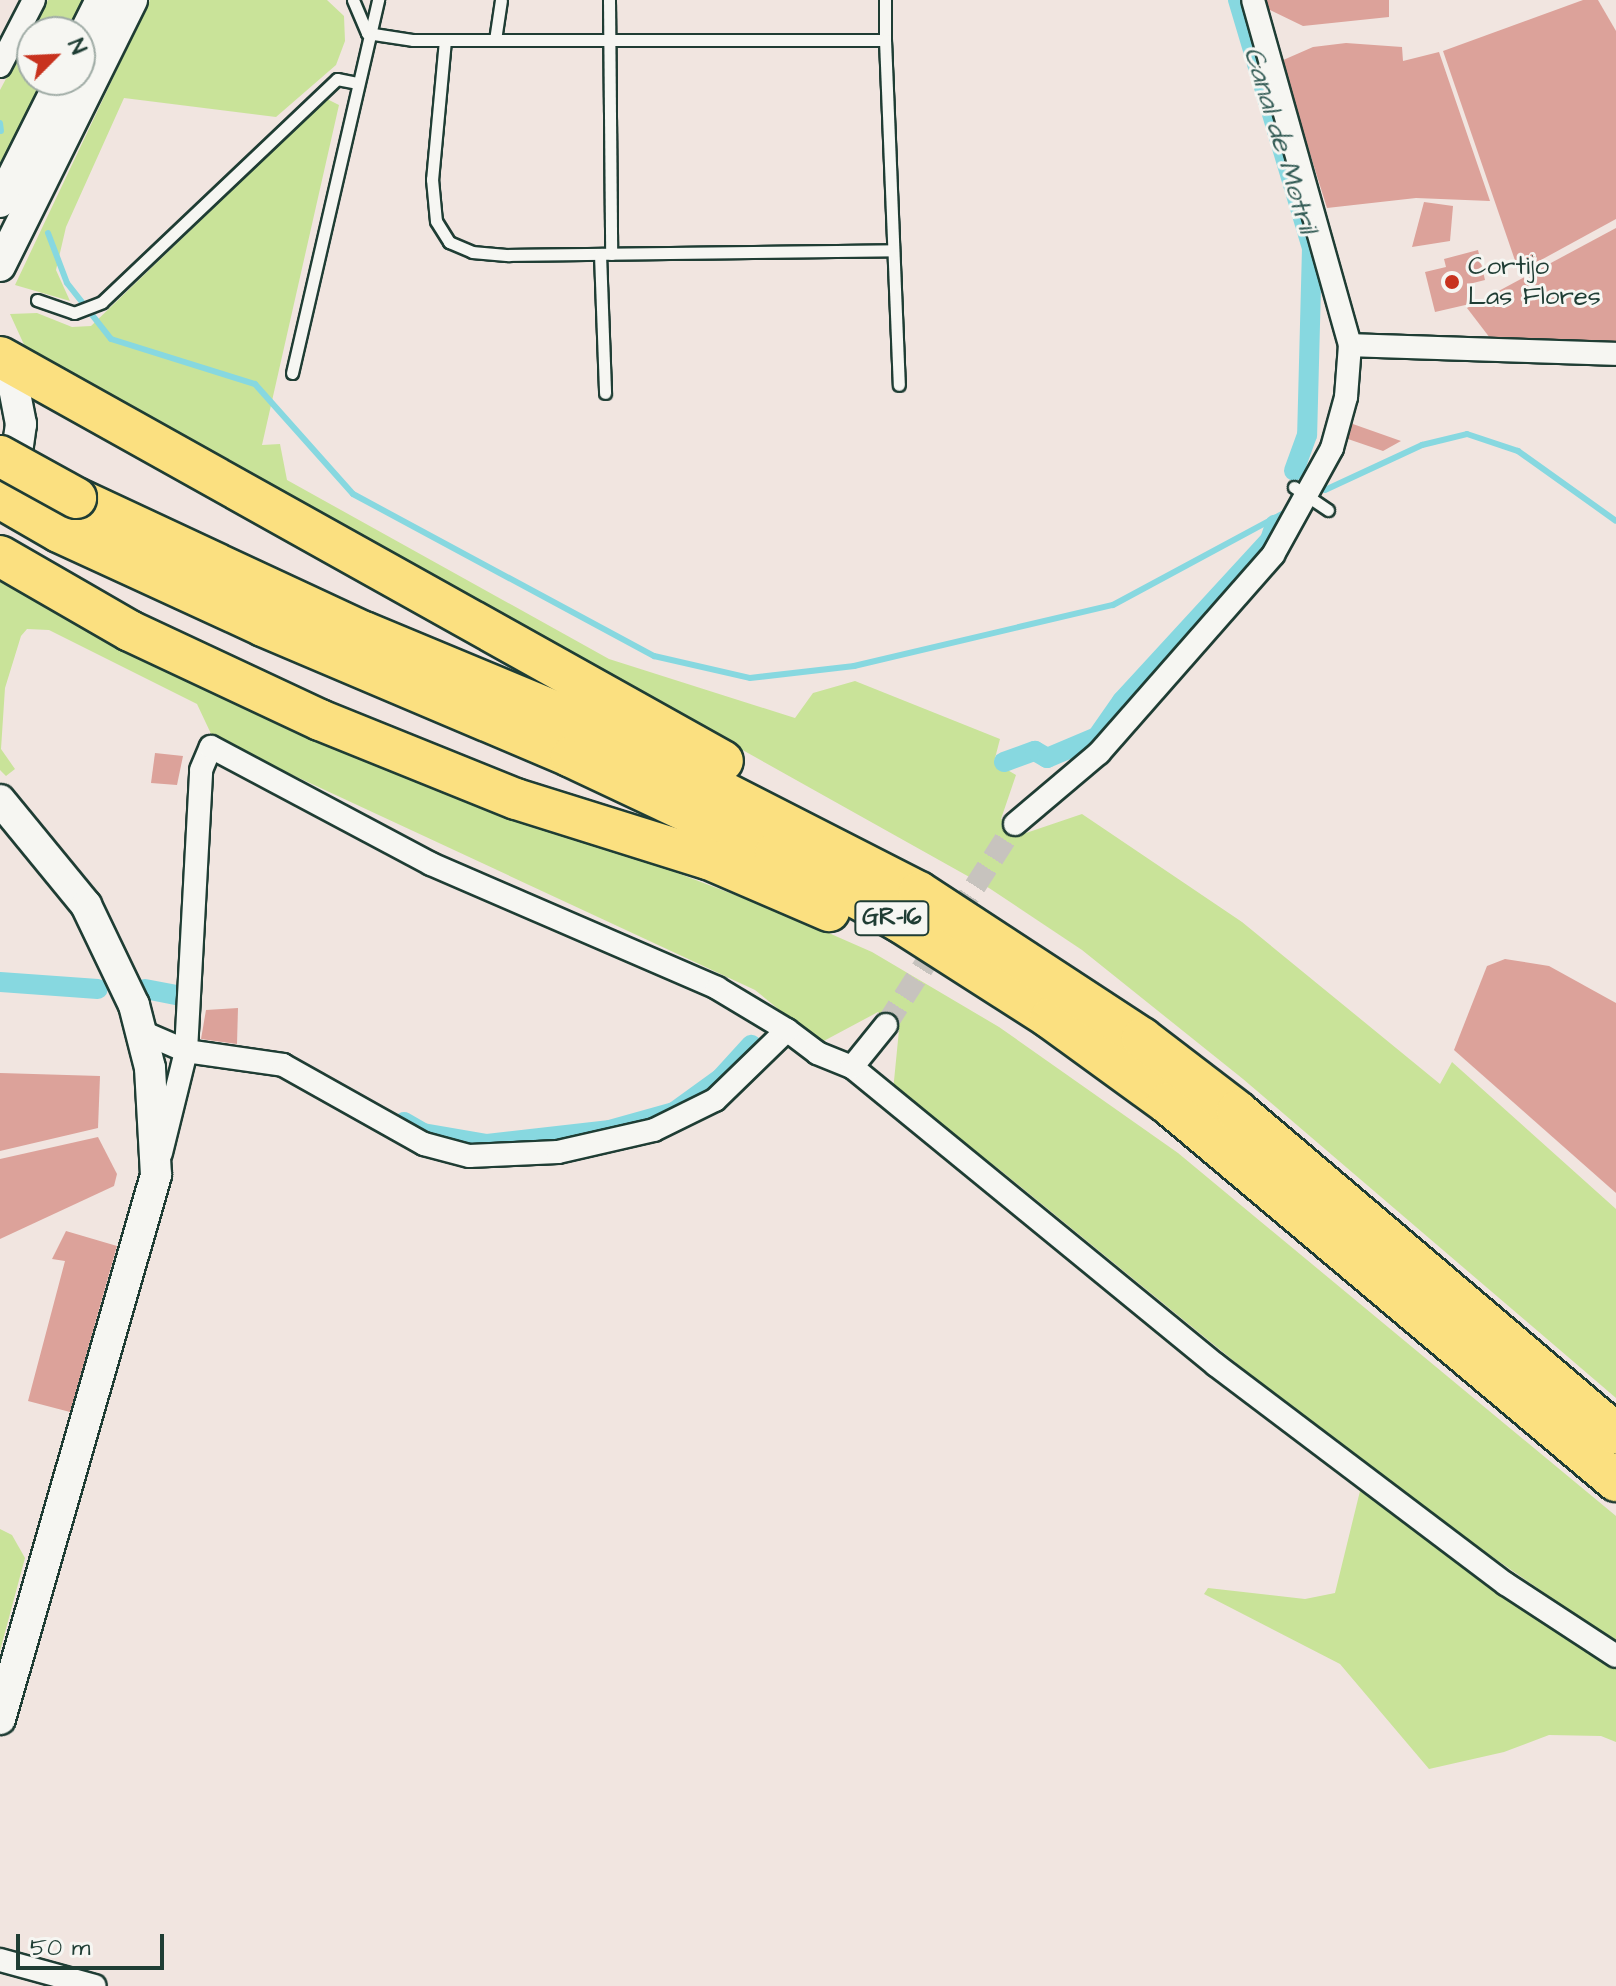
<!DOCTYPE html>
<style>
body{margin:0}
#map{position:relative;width:1616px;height:1986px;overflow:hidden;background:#f1e5e0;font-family:"Architects Daughter",sans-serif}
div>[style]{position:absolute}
.green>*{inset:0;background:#c9e399}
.stream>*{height:6px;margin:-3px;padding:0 3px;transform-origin:3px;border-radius:3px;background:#87d8e0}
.canal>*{height:20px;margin:-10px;padding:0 10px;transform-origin:10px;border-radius:10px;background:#87d8e0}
.building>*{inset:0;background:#dca29a}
.street-tunnel>*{height:22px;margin-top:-11px;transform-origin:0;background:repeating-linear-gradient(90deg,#c7c3be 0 22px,transparent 0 33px)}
.roads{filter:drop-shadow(2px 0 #1f3d34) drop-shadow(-2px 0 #1f3d34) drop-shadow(0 2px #1f3d34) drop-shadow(0 -2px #1f3d34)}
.lane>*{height:11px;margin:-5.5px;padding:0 5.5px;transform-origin:5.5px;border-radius:5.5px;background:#f6f6f2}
.street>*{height:22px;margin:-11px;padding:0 11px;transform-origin:11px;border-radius:11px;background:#f6f6f2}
.secondary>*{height:30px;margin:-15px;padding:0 15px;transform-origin:15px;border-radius:15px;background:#f6f6f2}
.highway>*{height:40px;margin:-20px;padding:0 20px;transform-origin:20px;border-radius:20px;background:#fbe080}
.bridges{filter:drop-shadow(2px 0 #1f3d34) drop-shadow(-2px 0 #1f3d34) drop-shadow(0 2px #1f3d34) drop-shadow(0 -2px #1f3d34)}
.highway-bridge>*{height:40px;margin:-20px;padding:0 20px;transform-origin:20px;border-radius:20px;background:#fbe080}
.dots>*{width:22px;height:22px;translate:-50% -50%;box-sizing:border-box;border:4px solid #f6f6f2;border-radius:50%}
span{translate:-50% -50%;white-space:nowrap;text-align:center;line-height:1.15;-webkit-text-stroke:6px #f6f6f2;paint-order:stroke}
.shield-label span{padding:2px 6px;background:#f6f6f2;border:2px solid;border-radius:6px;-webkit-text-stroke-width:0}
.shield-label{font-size:24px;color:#1f3d34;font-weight:700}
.poi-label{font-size:26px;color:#1f3d34}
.left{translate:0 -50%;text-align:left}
.water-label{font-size:28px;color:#345c56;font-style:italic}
.north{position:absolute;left:16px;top:16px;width:80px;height:80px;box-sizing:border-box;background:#f6f6f2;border:2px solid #a0aca6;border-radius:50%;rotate:66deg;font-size:22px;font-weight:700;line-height:32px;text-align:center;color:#1f3d34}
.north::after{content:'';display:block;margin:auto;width:28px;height:36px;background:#c8321e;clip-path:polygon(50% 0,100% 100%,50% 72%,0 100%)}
.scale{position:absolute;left:16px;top:1934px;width:148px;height:36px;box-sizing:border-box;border:4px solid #1f3d34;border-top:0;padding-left:10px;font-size:24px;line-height:28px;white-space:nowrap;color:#1f3d34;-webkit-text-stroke:6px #f6f6f2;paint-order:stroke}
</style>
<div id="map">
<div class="green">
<div style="clip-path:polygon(48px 0,83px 0,68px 32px,32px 32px,32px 80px,44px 80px,0 164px,0 90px)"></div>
<div style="clip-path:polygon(150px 0,327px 0,344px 16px,345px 41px,336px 65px,276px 117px,124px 98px,66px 227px,56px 270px,70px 301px,15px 285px)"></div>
<div style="clip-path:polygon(327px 99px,339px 105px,262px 445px,280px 444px,287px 480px,609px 659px,795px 718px,813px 693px,855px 681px,1000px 739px,994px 762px,1016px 775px,1001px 819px,1026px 833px,1082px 814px,1242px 922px,1440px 1084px,1452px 1062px,1616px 1209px,1616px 1398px,1243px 1079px,1082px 950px,989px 888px,26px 349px,10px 314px,37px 313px,72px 327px,91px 326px)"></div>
<div style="clip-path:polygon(0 570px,287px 724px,428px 787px,617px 850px,790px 916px,872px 952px,999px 1027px,1178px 1153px,1616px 1516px,1616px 1643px,1361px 1465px,1000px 1170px,893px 1091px,899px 1030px,878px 1012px,820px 1043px,755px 990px,213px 738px,197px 704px,49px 630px,27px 629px,21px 636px,5px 688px,1px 749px,15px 769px,6px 776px,0 770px)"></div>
<div style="clip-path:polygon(1360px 1491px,1527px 1611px,1616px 1667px,1616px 1742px,1601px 1736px,1549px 1735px,1504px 1752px,1429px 1769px,1340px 1664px,1204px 1594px,1208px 1588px,1305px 1599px,1335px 1593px)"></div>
<div style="clip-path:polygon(0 1529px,12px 1535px,25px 1558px,0 1651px)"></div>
</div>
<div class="stream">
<div style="left:0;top:123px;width:8px;rotate:83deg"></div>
<div style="left:48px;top:233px;width:53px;rotate:69.2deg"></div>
<div style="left:67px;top:283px;width:71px;rotate:51.8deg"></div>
<div style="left:111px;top:339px;width:151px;rotate:17.4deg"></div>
<div style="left:255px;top:384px;width:147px;rotate:48.3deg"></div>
<div style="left:353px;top:494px;width:342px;rotate:28.3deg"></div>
<div style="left:654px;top:656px;width:98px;rotate:12.9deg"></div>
<div style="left:750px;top:678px;width:105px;rotate:-6.6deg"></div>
<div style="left:854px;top:666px;width:266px;rotate:-13.3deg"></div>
<div style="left:1113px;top:605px;width:196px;rotate:-28.3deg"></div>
<div style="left:1325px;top:490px;width:107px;rotate:-24.9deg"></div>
<div style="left:1422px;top:445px;width:46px;rotate:-13.7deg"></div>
<div style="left:1467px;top:434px;width:54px;rotate:18.4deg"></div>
<div style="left:1518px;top:451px;width:120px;rotate:35.5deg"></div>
</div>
<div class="canal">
<div style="left:1238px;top:0;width:259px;rotate:73.4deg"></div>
<div style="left:1312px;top:248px;width:187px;rotate:91.5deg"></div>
<div style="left:1307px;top:435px;width:38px;rotate:110deg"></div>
<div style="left:1004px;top:762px;width:33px;rotate:-20deg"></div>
<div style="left:1035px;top:751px;width:14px;rotate:30deg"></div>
<div style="left:1047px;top:758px;width:54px;rotate:-22.8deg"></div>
<div style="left:1097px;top:737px;width:44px;rotate:-55.2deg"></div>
<div style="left:1122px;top:701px;width:219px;rotate:-47.4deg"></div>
<div style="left:1270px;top:540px;width:16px;rotate:-72deg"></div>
<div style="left:0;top:982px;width:98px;rotate:4.1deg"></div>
<div style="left:145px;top:989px;width:31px;rotate:11deg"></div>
<div style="left:404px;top:1122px;width:22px;rotate:30deg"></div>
<div style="left:423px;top:1133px;width:65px;rotate:9.8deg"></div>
<div style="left:487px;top:1144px;width:124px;rotate:-6.5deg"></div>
<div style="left:610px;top:1130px;width:66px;rotate:-15.7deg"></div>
<div style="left:674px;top:1112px;width:58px;rotate:-35.9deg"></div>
<div style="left:721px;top:1078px;width:45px;rotate:-47.7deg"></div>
</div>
<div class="building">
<div style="clip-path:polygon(1263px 0,1389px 0,1389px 17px,1303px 26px,1266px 8px)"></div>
<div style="clip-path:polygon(1583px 0,1598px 0,1616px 31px,1616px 219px,1519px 272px,1443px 51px)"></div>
<div style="clip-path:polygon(1346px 43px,1402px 47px,1403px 61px,1439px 52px,1490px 201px,1416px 198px,1327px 208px,1281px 61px,1313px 47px)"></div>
<div style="clip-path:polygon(1424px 202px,1453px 206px,1450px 241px,1412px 247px)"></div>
<div style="clip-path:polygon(1616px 228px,1616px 342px,1588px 346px,1490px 338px,1467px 308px)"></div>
<div style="clip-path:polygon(1478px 250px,1485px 280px,1469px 284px,1474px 303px,1435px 312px,1425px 272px,1446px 267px,1444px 259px)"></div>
<div style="clip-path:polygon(1350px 423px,1401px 441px,1383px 451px,1345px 438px)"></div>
<div style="clip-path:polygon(155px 753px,183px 756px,177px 785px,151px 783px)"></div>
<div style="clip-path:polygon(1505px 959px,1549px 966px,1616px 1003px,1616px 1193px,1454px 1050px,1487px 966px)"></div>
<div style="clip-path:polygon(238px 1008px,237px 1044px,201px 1039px,206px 1010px)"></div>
<div style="clip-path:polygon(0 1073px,100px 1076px,98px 1128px,0 1151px)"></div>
<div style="clip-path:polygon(98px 1137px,117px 1174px,114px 1186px,0 1239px,0 1159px)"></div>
<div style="clip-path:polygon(66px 1231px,117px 1246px,70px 1412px,28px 1401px,65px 1261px,52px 1259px)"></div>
</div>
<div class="street-tunnel">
<div style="left:886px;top:1025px;width:239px;rotate:-57.3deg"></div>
</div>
<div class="roads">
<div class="lane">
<div style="left:353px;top:0;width:36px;rotate:67deg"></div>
<div style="left:609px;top:0;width:254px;rotate:89.5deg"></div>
<div style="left:885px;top:0;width:40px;rotate:90deg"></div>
<div style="left:367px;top:33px;width:47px;rotate:8.7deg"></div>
<div style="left:413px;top:40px;width:472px"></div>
<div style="left:885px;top:40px;width:345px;rotate:87.7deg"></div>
<div style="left:445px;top:40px;width:140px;rotate:95.3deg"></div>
<div style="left:432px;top:179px;width:42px;rotate:84.6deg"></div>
<div style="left:436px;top:221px;width:25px;rotate:58deg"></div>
<div style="left:449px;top:242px;width:25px;rotate:23deg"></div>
<div style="left:472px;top:252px;width:37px;rotate:5deg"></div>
<div style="left:509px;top:255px;width:384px;rotate:-0.7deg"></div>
<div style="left:495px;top:40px;width:40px;rotate:-81.5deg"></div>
<div style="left:600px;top:254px;width:139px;rotate:87.9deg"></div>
<div style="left:37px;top:300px;width:39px;rotate:19deg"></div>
<div style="left:74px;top:313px;width:30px;rotate:-21deg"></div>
<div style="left:102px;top:302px;width:324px;rotate:-43.5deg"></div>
<div style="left:337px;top:79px;width:20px;rotate:11deg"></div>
<div style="left:292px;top:373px;width:383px;rotate:-77deg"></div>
<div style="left:1294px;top:487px;width:41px;rotate:34.1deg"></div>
</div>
<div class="street">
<div style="left:0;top:66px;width:74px;rotate:-62.7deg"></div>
<div style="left:1350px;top:345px;width:266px;rotate:1.9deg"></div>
<div style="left:1015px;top:824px;width:110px;rotate:-40.2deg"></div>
<div style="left:1099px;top:753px;width:264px;rotate:-48.7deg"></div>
<div style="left:1273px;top:555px;width:122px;rotate:-61.1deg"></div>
<div style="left:1332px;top:448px;width:53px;rotate:-74.6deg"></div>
<div style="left:1346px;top:397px;width:52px;rotate:-85.6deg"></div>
<div style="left:1350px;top:345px;width:358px;rotate:-105.7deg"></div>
<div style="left:140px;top:1031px;width:50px;rotate:23.5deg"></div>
<div style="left:186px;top:1051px;width:98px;rotate:8.2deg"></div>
<div style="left:283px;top:1065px;width:162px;rotate:29.3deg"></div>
<div style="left:424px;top:1144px;width:47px;rotate:14.9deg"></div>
<div style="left:469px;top:1156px;width:89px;rotate:-2.6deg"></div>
<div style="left:558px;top:1152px;width:98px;rotate:-12.9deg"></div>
<div style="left:654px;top:1130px;width:68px;rotate:-26.2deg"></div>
<div style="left:715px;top:1100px;width:100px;rotate:-44.2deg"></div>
<div style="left:787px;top:1030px;width:38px;rotate:37deg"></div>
<div style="left:817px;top:1053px;width:38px;rotate:22deg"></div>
<div style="left:852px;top:1067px;width:470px;rotate:39.3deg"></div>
<div style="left:1216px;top:1365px;width:363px;rotate:37.1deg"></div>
<div style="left:1506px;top:1584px;width:131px;rotate:33.2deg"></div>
<div style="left:852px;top:1067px;width:54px;rotate:-51deg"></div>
<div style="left:161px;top:1153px;width:105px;rotate:-76.2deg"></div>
<div style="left:186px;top:1051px;width:281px;rotate:-86.9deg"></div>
<div style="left:201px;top:770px;width:25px;rotate:-67deg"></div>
<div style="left:211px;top:747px;width:249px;rotate:28deg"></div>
<div style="left:431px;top:864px;width:312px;rotate:23.4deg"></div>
<div style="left:717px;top:988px;width:82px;rotate:31deg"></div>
<div style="left:0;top:1960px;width:98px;rotate:15.3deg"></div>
</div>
<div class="secondary">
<div style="left:80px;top:42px;width:47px;rotate:-63.4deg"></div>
<div style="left:0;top:202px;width:136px;rotate:-63.4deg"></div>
<div style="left:0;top:266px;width:297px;rotate:-63.6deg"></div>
<div style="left:0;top:361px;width:30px;rotate:63deg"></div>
<div style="left:14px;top:388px;width:37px;rotate:79deg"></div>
<div style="left:21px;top:424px;width:36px;rotate:98deg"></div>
<div style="left:16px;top:460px;width:23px;rotate:115deg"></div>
<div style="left:0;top:800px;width:136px;rotate:50.7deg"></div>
<div style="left:86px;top:905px;width:111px;rotate:64.4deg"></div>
<div style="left:134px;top:1005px;width:65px;rotate:75.7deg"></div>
<div style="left:150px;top:1068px;width:107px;rotate:86.8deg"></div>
<div style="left:156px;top:1175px;width:566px;rotate:106deg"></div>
</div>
<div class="highway">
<div style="left:0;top:357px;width:828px;rotate:29.2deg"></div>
<div style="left:0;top:498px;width:68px;rotate:30deg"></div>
<div style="left:59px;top:532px;width:225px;rotate:24.7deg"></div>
<div style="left:263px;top:626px;width:335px;rotate:23deg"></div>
<div style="left:571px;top:757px;width:225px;rotate:25.2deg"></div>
<div style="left:775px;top:853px;width:143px;rotate:28.9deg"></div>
<div style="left:900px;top:922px;width:178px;rotate:32.6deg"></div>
<div style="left:1050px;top:1018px;width:145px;rotate:36deg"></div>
<div style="left:1167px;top:1103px;width:587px;rotate:40.09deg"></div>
<div style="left:76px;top:498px;width:318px;rotate:25deg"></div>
<div style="left:364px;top:632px;width:273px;rotate:22.6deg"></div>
<div style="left:616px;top:737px;width:340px;rotate:27.1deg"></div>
<div style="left:919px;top:892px;width:267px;rotate:33.2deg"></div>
<div style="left:1142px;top:1038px;width:120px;rotate:37.5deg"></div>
<div style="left:1237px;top:1111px;width:498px;rotate:40.4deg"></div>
<div style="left:0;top:556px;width:150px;rotate:30deg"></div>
<div style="left:130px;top:631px;width:210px;rotate:25.1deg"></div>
<div style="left:320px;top:720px;width:211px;rotate:22deg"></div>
<div style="left:516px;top:799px;width:201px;rotate:17.4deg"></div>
<div style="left:708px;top:859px;width:132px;rotate:23.3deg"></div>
</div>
</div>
<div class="bridges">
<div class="highway-bridge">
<div style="left:0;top:456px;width:87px;rotate:28.9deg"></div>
</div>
</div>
<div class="dots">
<div style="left:1452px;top:282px;background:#c8321e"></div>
</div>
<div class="shield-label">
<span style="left:892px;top:918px">GR-16</span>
</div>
<div class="poi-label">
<span class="left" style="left:1468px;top:282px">Cortijo<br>Las Flores</span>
</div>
<div class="water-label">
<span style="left:1280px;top:140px;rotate:73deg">Canal de Motril</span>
</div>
<div class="north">N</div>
<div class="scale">50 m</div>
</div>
